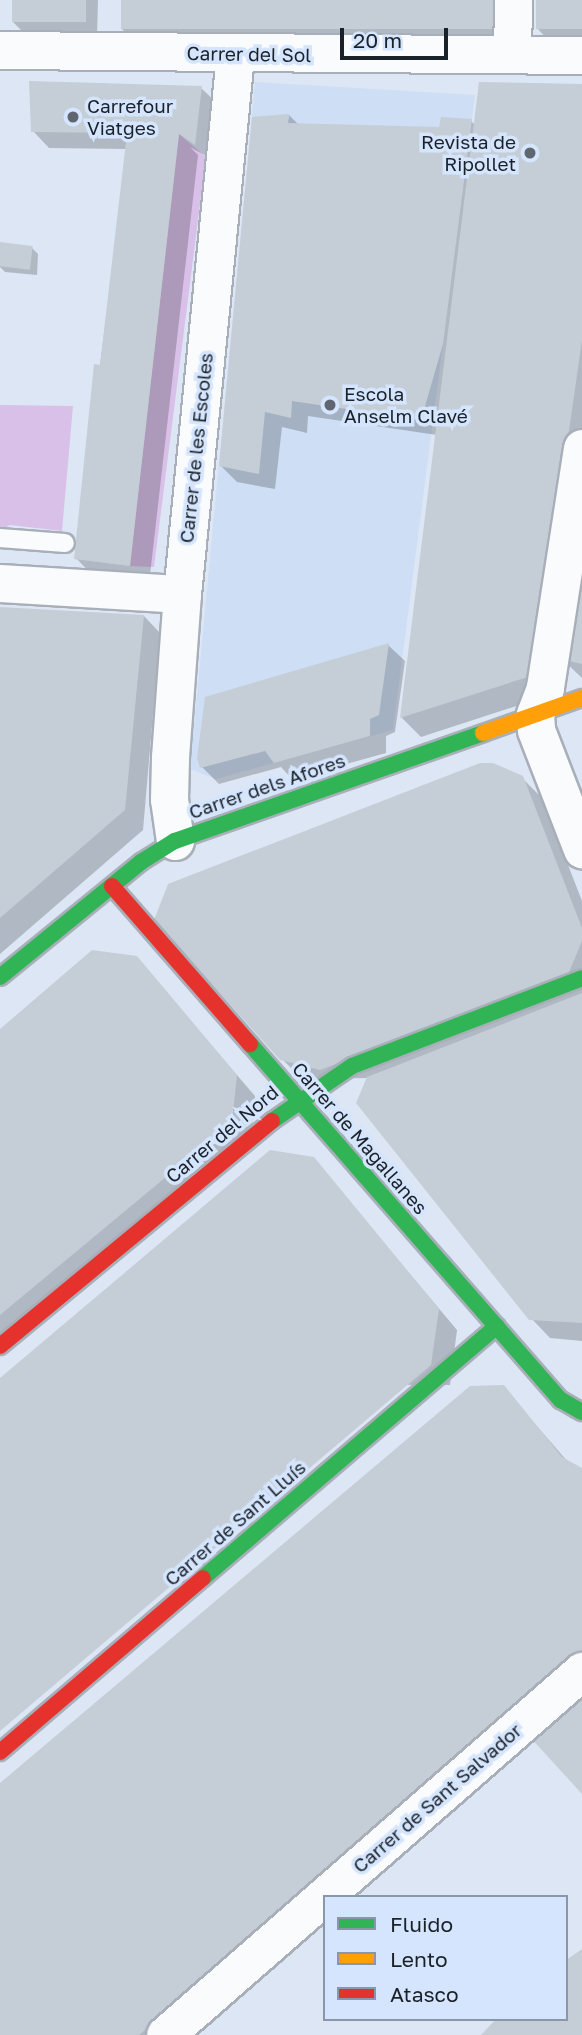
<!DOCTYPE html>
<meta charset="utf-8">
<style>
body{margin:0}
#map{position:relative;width:582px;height:2035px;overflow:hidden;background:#dde6f4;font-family:"Golos Text",sans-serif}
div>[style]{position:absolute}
.built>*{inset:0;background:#cedef4}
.green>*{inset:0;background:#d9c0e8}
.shadow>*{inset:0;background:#0003}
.building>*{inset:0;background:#c5ced7;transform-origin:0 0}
.roads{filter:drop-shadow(2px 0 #a8afb9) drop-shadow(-2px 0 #a8afb9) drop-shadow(0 2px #a8afb9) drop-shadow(0 -2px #a8afb9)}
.lane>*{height:18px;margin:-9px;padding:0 9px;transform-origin:9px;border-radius:9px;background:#fafbfd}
.street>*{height:37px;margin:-18.5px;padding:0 18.5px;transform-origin:18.5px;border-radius:18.5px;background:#fafbfd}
.fast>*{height:16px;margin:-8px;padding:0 8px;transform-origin:8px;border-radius:8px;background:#30b455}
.slow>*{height:16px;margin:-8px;padding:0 8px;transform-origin:8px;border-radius:8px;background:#ff9f0a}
.jam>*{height:16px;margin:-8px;padding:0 8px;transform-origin:8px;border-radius:8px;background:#e5322d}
.dots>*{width:19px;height:19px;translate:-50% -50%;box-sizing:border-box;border:4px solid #d4e5fd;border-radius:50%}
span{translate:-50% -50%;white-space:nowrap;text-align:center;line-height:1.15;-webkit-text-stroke:7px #d4e5fd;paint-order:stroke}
.street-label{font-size:19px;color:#1b2129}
.poi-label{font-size:19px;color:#1b2129}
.left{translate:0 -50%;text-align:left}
.right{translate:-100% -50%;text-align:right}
.legend{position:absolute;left:323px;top:1895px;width:245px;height:126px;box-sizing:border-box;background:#d4e5fd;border:2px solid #8a97a8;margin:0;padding:9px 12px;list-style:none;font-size:21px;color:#1b2129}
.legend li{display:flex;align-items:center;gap:14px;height:35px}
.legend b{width:35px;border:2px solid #8a97a8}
.scale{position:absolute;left:340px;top:28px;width:108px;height:32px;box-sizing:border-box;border:4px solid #1b2129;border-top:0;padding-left:9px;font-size:21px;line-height:24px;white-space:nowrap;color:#1b2129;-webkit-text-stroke:5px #d4e5fd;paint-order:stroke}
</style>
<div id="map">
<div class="built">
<div style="clip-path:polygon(255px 82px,475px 95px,393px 730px,216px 779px,190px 769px)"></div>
</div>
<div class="green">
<div style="clip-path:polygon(179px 134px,206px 157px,154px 567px,130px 566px)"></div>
<div style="clip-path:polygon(0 405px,73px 406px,62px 531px,10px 525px,0 530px)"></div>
</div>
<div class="shadow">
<div style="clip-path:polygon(14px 0,98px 0,97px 36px,24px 33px,12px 21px)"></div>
<div style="clip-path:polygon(123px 0,504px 0,504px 44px,141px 48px,121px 28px)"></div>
<div style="clip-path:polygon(537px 0,582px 0,582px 41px,549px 41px,537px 28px)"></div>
<div style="clip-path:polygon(582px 85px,582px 492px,553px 694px,421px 737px,402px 718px,437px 435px,308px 416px,307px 433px,282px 427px,275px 489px,237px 482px,220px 465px,289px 115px,299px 125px,441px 129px,471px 121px,475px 125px)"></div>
<div style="clip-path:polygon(201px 88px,218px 104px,212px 159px,190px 147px,198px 155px,149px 584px,95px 578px,76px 558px,127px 149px,49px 148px,33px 131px)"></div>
<div style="clip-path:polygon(32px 248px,38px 254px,37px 275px,5px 272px,0 267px,0 254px)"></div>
<div style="clip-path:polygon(582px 529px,582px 678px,562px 659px)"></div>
<div style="clip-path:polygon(0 609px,144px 616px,160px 633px,143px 830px,0 954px)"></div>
<div style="clip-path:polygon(388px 645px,405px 661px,395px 732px,386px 736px,386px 753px,292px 779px,281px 767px,219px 784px,202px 767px)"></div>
<div style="clip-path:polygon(522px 778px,542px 798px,582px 901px,582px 1341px,550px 1338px,531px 1318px,369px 1078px,302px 1079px,281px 1058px)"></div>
<div style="clip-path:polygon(136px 958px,255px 1096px,251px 1142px,0 1350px,0 1031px)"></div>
<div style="clip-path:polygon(313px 1159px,457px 1330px,450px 1385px,0 1383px)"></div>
<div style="clip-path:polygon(503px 1387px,568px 1462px,582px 1470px,554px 1716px,582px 1698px,582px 1791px,531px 1735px,183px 2035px,0 2035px,0 1785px)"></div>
</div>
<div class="building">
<div style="left:12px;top:0;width:74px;height:22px"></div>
<div style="left:121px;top:0;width:372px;height:29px"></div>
<div style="left:536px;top:0;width:46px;height:29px"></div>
<div style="clip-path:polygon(29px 81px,202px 86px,195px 145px,179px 134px,130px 566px,74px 559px,94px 364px,100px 365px,127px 133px,31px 132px)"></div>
<div style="clip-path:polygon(479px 82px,582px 84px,582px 340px,534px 675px,400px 718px)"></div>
<div style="clip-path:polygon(289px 114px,288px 123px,439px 127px,441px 117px,472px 119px,443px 344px,421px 420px,292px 401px,291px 418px,265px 412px,259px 474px,219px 466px,252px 117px)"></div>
<div style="left:0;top:242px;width:33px;height:24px;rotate:7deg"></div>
<div style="clip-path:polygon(582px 528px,582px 664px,560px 659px)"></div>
<div style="clip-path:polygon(0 607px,144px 615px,125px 810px,0 918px)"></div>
<div style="clip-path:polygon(389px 643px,379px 715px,370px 719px,370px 736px,274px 763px,265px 751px,200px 768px,197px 758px,205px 697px)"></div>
<div style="clip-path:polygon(480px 763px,493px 763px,523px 776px,582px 928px,582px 941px,567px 977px,320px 1070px,280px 1060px,154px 920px,168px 884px)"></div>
<div style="clip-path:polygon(92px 950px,137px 956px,237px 1075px,232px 1122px,0 1315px,0 1029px)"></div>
<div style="clip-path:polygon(582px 993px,582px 1323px,529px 1320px,356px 1103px,367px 1077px)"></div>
<div style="clip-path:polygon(270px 1150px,314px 1157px,439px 1309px,431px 1365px,0 1731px,0 1378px)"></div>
<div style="clip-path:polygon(504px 1385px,562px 1457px,582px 1468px,582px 1654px,139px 2035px,0 2035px,0 1783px,470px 1386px)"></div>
<div style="clip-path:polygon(582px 1696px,582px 1794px,529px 1736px)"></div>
<div style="clip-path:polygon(582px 1949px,582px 2035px,481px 2035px,496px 2019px,566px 2019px,566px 1960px)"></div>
</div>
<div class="roads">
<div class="lane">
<div style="left:0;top:538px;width:65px;rotate:4.4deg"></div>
</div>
<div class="street">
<div style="left:0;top:50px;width:582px;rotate:0.49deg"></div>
<div style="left:512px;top:54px;width:54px;rotate:-88.9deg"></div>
<div style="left:582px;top:448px;width:243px;rotate:98.8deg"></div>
<div style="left:545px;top:688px;width:28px;rotate:111deg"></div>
<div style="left:535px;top:714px;width:16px;rotate:86deg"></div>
<div style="left:536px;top:730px;width:128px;rotate:68.9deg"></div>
<div style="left:0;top:583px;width:182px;rotate:3.5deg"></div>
<div style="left:175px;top:841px;width:42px;rotate:-98.1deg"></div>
<div style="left:169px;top:799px;width:42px;rotate:-88.6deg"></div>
<div style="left:170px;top:757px;width:163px;rotate:-85.8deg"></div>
<div style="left:182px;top:594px;width:542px;rotate:-84.38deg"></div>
<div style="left:165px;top:2035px;width:554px;rotate:-41.12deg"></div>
</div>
<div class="fast">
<div style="left:0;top:977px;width:182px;rotate:-39.2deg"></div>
<div style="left:141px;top:862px;width:40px;rotate:-32deg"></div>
<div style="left:175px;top:841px;width:326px;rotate:-19.3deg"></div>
<div style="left:250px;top:1044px;width:473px;rotate:48.9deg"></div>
<div style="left:561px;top:1400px;width:24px;rotate:30deg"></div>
<div style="left:272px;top:1121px;width:97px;rotate:-34.5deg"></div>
<div style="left:352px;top:1066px;width:246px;rotate:-20.9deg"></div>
<div style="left:203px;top:1578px;width:387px;rotate:-40.6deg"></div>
</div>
<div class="slow">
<div style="left:483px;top:733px;width:105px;rotate:-19.5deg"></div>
</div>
<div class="jam">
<div style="left:112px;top:886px;width:210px;rotate:48.9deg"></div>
<div style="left:0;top:1346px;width:353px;rotate:-39.6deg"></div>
<div style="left:0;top:1752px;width:267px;rotate:-40.6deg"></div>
</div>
</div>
<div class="dots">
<div style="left:73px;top:117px;background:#5f6670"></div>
<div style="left:530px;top:153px;background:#5f6670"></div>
<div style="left:330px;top:405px;background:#5f6670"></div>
</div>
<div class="street-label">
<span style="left:249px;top:54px;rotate:1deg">Carrer del Sol</span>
<span style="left:196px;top:448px;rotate:-84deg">Carrer de les Escoles</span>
<span style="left:267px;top:786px;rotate:-19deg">Carrer dels Afores</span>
<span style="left:222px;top:1134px;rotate:-40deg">Carrer del Nord</span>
<span style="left:360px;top:1138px;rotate:49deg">Carrer de Magallanes</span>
<span style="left:235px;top:1523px;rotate:-41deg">Carrer de Sant Lluís</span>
<span style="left:437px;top:1798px;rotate:-41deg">Carrer de Sant Salvador</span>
</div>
<div class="poi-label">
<span class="left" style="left:87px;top:117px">Carrefour<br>Viatges</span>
<span class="right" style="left:516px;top:153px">Revista de<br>Ripollet</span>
<span class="left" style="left:344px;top:405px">Escola<br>Anselm Clavé</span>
</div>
<ul class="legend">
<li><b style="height:9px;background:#30b455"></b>Fluido</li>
<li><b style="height:9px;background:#ff9f0a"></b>Lento</li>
<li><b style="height:9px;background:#e5322d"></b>Atasco</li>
</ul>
<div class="scale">20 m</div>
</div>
